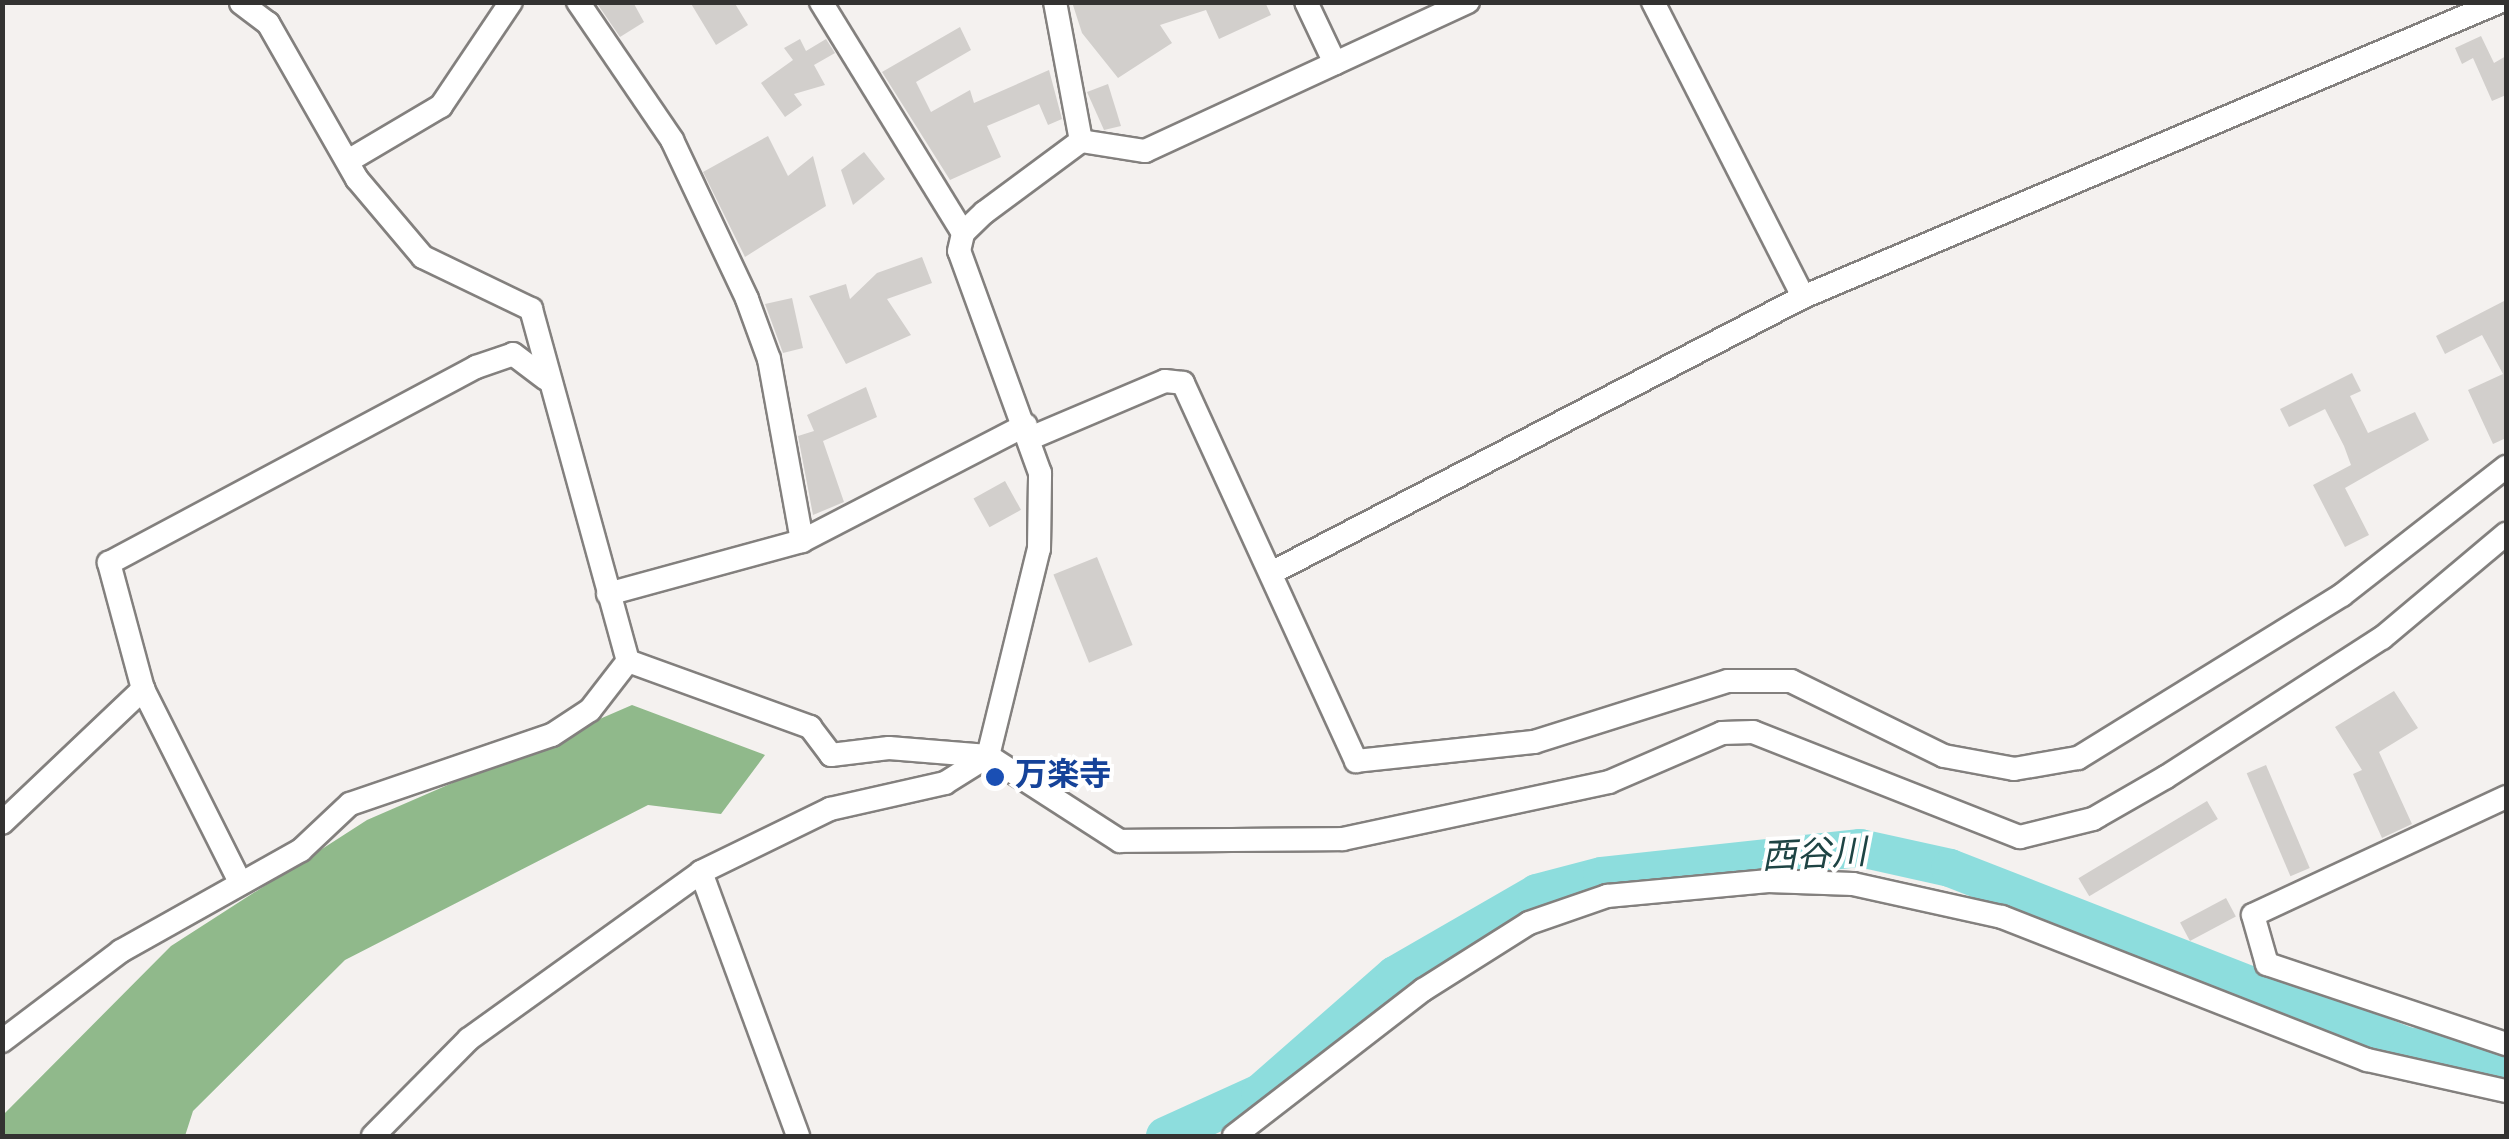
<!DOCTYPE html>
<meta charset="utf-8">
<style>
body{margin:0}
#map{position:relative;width:2509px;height:1139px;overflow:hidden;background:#f4f1ef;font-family:Overpass,"Noto Sans JP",sans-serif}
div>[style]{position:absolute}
.forest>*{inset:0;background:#90b98b}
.river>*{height:38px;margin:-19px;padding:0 19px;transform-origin:19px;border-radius:19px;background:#8ddddd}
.building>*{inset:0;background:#d2cfcc;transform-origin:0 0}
.roads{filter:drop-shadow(2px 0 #83807e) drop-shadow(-2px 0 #83807e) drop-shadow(0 2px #83807e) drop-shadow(0 -2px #83807e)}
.minor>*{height:22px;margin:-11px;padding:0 11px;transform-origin:11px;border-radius:11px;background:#fff}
.dots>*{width:28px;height:28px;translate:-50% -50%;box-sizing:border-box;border:5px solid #fff;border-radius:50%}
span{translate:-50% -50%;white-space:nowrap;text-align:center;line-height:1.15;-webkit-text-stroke:8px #fff;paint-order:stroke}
.transit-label{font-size:32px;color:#164399;font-weight:700}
.left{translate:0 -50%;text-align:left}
.water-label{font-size:35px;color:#1e4444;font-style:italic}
.frame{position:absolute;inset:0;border:5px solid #333231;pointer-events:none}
</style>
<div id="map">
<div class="forest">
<div style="clip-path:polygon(632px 705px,765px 755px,721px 814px,648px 805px,345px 960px,193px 1111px,185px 1136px,3px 1136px,3px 1115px,171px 946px,367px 820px)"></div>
</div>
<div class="river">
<div style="left:1165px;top:1136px;width:104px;rotate:-24.4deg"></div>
<div style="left:1260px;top:1093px;width:179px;rotate:-41.2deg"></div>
<div style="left:1395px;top:975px;width:164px;rotate:-30deg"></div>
<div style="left:1537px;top:893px;width:67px;rotate:-14.7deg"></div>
<div style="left:1602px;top:876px;width:260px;rotate:-6.2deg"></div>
<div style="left:1860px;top:848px;width:92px;rotate:12.5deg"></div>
<div style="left:1950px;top:868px;width:490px;rotate:21.3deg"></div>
<div style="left:2407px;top:1046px;width:100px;rotate:7.5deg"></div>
</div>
<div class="building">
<div style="clip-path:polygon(596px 2px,633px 2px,644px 22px,620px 37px)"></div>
<div style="clip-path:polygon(690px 2px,734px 2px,748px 25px,716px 45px)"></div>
<div style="clip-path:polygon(1072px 2px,1265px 2px,1271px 15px,1219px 39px,1206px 10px,1160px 25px,1172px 43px,1118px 78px,1082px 33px)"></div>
<div style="clip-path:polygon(960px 27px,971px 50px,916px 82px,931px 112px,970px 90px,974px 103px,1049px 70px,1062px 119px,1048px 125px,1039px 104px,987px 126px,1001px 157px,950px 180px,882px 72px)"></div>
<div style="clip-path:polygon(2481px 36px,2494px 63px,2506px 56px,2506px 95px,2492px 101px,2473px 58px,2462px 64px,2455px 48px)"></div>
<div style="clip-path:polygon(800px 39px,806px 51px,826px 39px,835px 53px,814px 65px,825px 85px,794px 94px,802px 105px,785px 117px,761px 83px,793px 60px,784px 48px)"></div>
<div style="clip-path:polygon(1108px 84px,1121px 126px,1104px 130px,1087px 92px)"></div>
<div style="clip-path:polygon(768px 136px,788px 176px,813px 156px,826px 206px,745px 257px,703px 172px)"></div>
<div style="clip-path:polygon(864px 152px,885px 179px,853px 205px,841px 170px)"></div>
<div style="clip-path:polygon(922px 257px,932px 283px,887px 299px,911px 335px,846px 364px,809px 296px,846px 284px,850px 299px,877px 273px)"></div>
<div style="clip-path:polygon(792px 298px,803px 348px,783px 353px,765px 304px)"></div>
<div style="clip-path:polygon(2506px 300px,2506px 438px,2493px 444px,2468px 390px,2503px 374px,2482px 335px,2445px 354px,2436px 336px)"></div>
<div style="clip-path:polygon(2352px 373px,2361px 391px,2350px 396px,2368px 433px,2415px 412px,2429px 440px,2345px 488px,2369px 535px,2345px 547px,2313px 485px,2351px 465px,2344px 446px,2325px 409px,2289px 427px,2280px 409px)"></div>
<div style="clip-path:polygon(866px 387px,877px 417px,823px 441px,844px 502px,813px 515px,798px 436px,814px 431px,807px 415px)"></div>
<div style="left:1005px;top:481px;width:33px;height:36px;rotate:61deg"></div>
<div style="left:1097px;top:557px;width:95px;height:47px;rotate:68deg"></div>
<div style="clip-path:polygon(2394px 691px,2418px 728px,2379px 752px,2412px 824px,2382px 838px,2353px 774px,2362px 770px,2335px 727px)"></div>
<div style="left:2266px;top:765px;width:112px;height:21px;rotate:67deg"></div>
<div style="left:2207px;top:801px;width:21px;height:150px;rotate:59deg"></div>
<div style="left:2226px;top:898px;width:21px;height:52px;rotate:62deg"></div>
</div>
<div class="roads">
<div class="minor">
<div style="left:578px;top:2px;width:167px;rotate:55.7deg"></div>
<div style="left:672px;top:140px;width:176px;rotate:64.7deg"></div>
<div style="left:747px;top:299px;width:64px;rotate:69.9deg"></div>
<div style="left:769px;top:359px;width:185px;rotate:79.7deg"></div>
<div style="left:821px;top:2px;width:271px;rotate:58.4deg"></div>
<div style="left:1055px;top:2px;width:141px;rotate:79.4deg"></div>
<div style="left:1306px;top:2px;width:68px;rotate:64.6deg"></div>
<div style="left:1653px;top:2px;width:331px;rotate:63deg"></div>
<div style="left:241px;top:3px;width:34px;rotate:37deg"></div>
<div style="left:268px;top:23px;width:180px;rotate:60.3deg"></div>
<div style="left:357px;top:179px;width:102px;rotate:49.8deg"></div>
<div style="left:423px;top:257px;width:120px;rotate:25.7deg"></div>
<div style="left:531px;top:309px;width:365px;rotate:74.6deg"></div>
<div style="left:628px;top:661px;width:194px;rotate:19.9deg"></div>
<div style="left:810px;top:727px;width:35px;rotate:53deg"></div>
<div style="left:831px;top:755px;width:58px;rotate:-6.9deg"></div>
<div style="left:889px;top:748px;width:99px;rotate:4.6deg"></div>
<div style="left:988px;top:756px;width:157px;rotate:32.8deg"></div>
<div style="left:1120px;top:841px;width:223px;rotate:-0.5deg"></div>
<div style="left:1343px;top:839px;width:272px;rotate:-12.1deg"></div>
<div style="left:1609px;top:782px;width:123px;rotate:-23.4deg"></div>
<div style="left:1722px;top:733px;width:31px;rotate:-2deg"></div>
<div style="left:1753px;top:732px;width:287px;rotate:21.5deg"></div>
<div style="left:2020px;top:837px;width:75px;rotate:-13.9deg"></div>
<div style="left:2093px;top:819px;width:84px;rotate:-29.9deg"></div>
<div style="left:2166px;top:777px;width:257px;rotate:-32.8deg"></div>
<div style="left:2382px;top:638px;width:162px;rotate:-40deg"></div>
<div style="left:1081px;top:141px;width:65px;rotate:8.9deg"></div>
<div style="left:1145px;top:151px;width:356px;rotate:-24.8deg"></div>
<div style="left:348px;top:161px;width:108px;rotate:-30.6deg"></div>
<div style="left:441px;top:106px;width:125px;rotate:-56.1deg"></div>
<div style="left:1033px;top:437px;width:143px;rotate:-23deg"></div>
<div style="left:1165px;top:381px;width:18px;rotate:6deg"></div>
<div style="left:1183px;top:383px;width:416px;rotate:65.4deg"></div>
<div style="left:1356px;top:761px;width:179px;rotate:-6.1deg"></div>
<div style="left:1534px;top:742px;width:203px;rotate:-17.5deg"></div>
<div style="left:1728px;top:681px;width:63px"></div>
<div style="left:1791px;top:681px;width:170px;rotate:26.1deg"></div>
<div style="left:1944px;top:756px;width:71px;rotate:10.5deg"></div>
<div style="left:2014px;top:769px;width:65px;rotate:-9.8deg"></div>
<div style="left:2078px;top:758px;width:310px;rotate:-31.7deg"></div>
<div style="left:2342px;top:595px;width:208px;rotate:-38deg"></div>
<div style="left:1275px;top:571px;width:595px;rotate:-27.43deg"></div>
<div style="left:1803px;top:297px;width:756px;rotate:-22.97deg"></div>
<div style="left:608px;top:594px;width:201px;rotate:-15.3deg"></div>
<div style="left:802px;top:541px;width:252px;rotate:-27.4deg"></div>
<div style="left:2506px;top:797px;width:279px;rotate:155deg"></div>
<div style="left:2253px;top:915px;width:51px;rotate:74.1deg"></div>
<div style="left:2267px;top:964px;width:252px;rotate:18.5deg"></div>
<div style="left:2px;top:823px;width:195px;rotate:-43.5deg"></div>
<div style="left:701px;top:872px;width:281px;rotate:69.8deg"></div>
<div style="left:240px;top:882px;width:216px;rotate:-116.7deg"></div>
<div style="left:143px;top:689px;width:131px;rotate:-105.1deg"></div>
<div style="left:109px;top:563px;width:416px;rotate:-28.1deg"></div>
<div style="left:476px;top:367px;width:39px;rotate:-19deg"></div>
<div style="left:513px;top:354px;width:41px;rotate:37.1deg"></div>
<div style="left:2px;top:1041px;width:149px;rotate:-37.1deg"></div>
<div style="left:121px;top:951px;width:206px;rotate:-29.3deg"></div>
<div style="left:301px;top:850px;width:67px;rotate:-43.2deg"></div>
<div style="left:350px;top:804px;width:213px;rotate:-18.9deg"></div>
<div style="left:552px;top:735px;width:45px;rotate:-33.3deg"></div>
<div style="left:590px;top:710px;width:62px;rotate:-52.2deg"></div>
<div style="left:373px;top:1136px;width:136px;rotate:-45.3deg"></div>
<div style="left:469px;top:1039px;width:286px;rotate:-35.7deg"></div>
<div style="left:701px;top:872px;width:144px;rotate:-26deg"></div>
<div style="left:830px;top:809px;width:118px;rotate:-12.7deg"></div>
<div style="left:945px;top:783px;width:51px;rotate:-32.1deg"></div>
<div style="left:988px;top:756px;width:213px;rotate:-76.2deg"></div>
<div style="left:1039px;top:549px;width:76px;rotate:-89.2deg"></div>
<div style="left:1040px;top:473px;width:236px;rotate:-110deg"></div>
<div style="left:959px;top:251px;width:18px;rotate:-77deg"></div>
<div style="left:963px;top:233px;width:30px;rotate:-44deg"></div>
<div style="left:985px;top:212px;width:119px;rotate:-36.5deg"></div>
<div style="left:1234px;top:1136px;width:239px;rotate:-37.7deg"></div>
<div style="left:1423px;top:990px;width:125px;rotate:-32.3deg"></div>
<div style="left:1529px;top:923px;width:83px;rotate:-19.1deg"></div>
<div style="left:1607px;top:896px;width:162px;rotate:-5.3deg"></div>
<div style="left:1768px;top:881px;width:85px;rotate:2deg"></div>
<div style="left:1853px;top:884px;width:153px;rotate:12.5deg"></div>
<div style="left:2002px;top:917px;width:392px;rotate:21.4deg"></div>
<div style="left:2367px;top:1060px;width:142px;rotate:12.6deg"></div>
</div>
</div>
<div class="dots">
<div style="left:995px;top:777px;background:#1a4fb4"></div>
</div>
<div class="transit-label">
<span class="left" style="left:1015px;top:777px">万楽寺</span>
</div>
<div class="water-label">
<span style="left:1814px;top:857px;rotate:-3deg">西谷川</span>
</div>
<div class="frame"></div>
</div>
